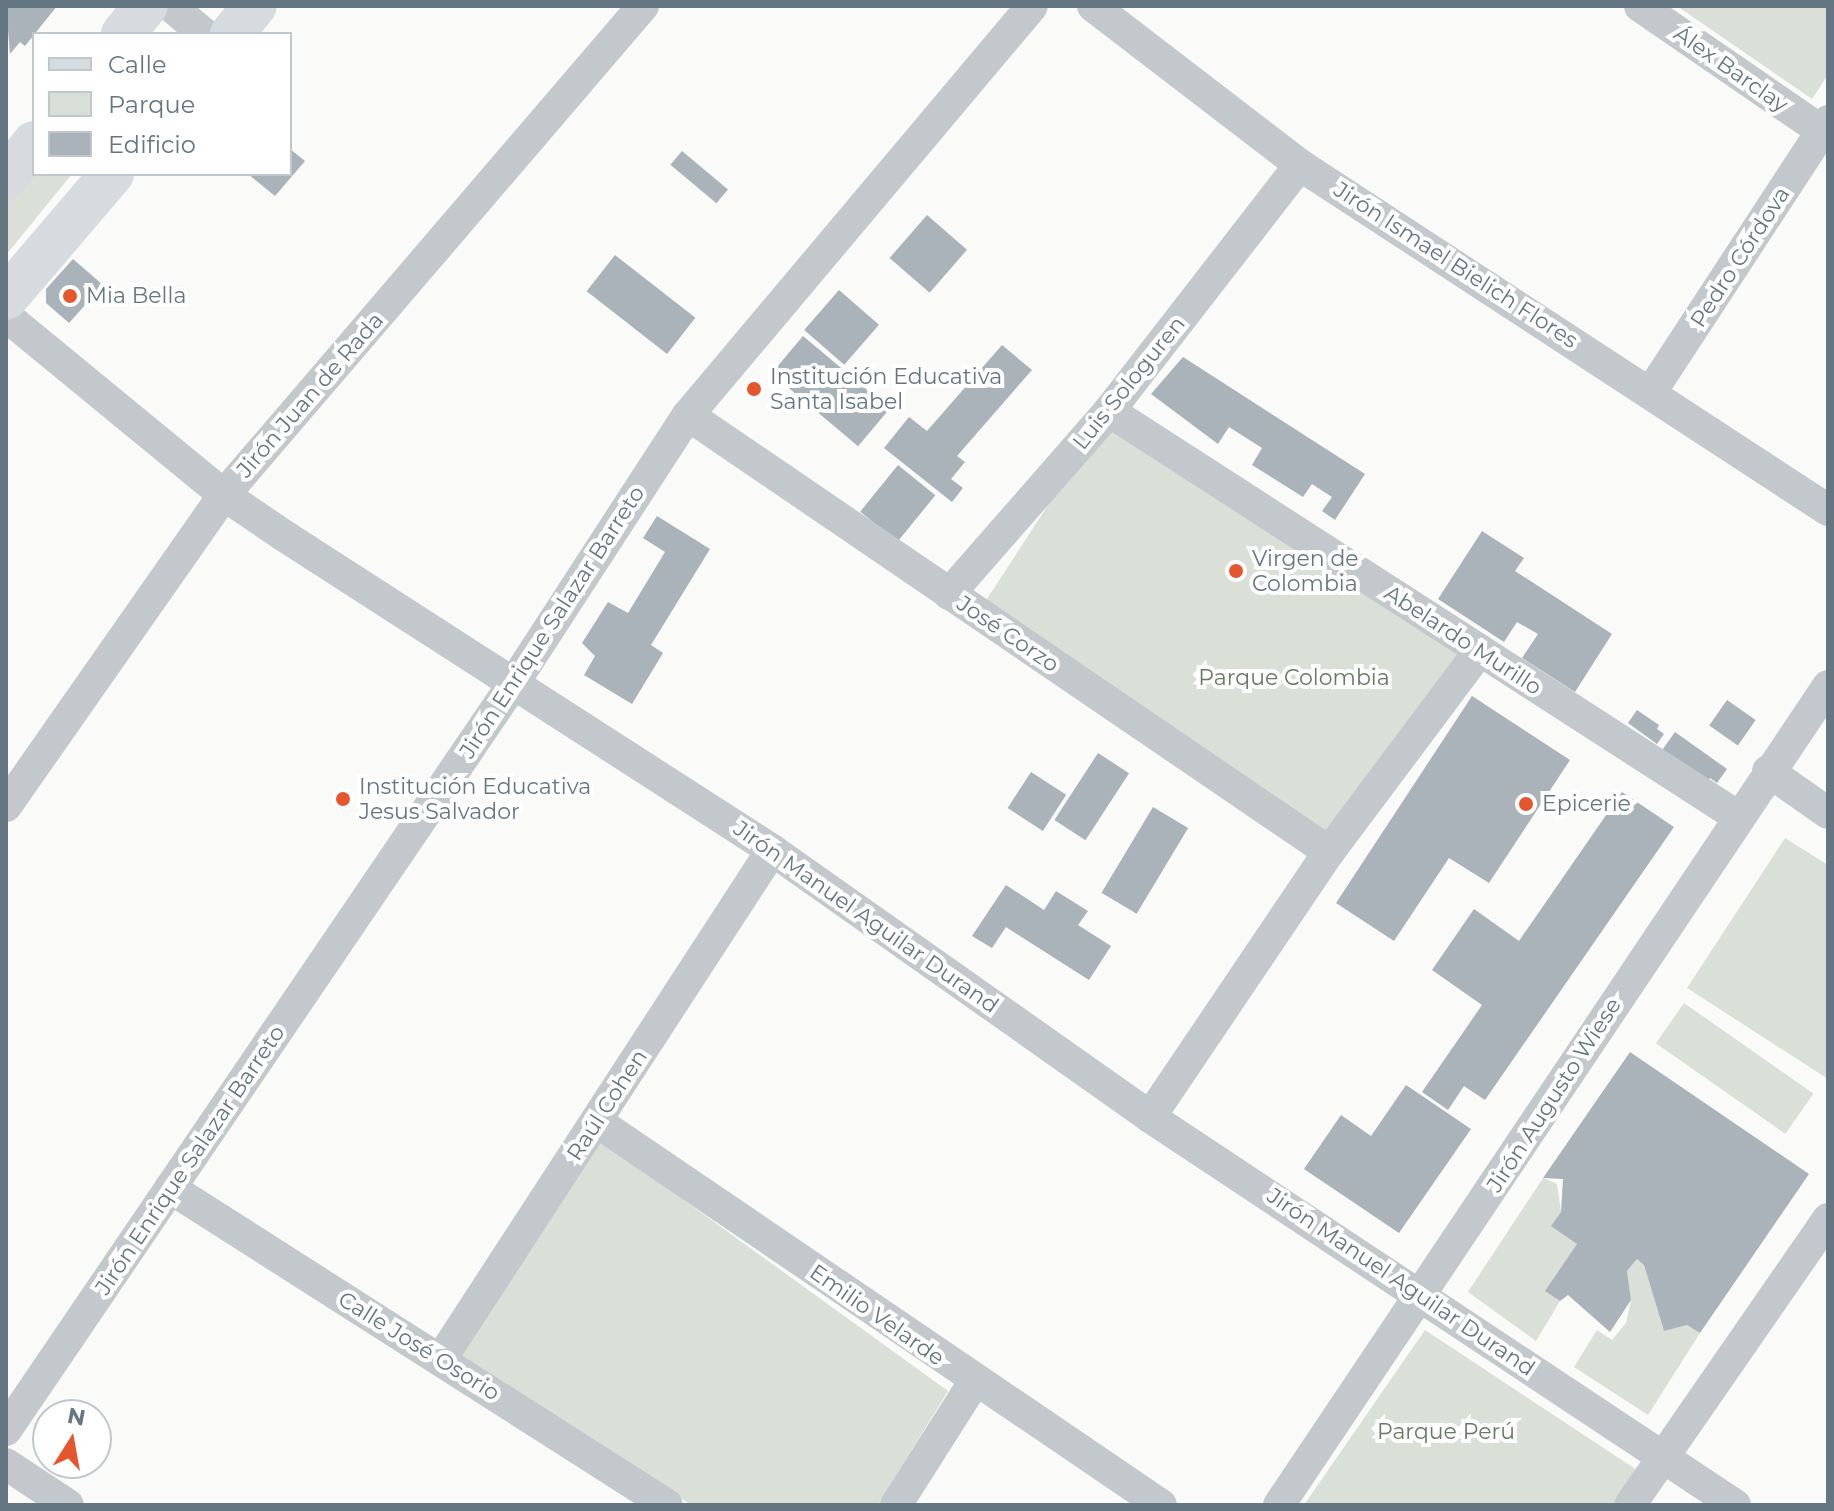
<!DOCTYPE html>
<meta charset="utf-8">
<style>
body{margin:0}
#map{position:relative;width:1834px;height:1511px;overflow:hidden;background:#fafaf8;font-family:Montserrat,sans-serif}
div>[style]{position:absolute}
.green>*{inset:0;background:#dadfd7;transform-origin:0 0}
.building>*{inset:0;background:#aab3b9;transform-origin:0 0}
.minor>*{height:32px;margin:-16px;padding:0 16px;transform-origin:16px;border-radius:16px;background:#c3c8cc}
.secondary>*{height:44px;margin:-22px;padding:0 22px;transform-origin:22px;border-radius:22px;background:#d6dbdf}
.dots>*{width:22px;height:22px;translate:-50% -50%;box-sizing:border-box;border:4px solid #fff;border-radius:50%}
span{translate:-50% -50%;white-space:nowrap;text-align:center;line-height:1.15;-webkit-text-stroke:8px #fff;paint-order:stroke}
.street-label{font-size:22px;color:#657683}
.poi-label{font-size:22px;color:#657683}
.left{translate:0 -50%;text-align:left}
.park-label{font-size:22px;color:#687a64}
.frame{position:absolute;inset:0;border:8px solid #657683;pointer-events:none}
.legend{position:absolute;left:32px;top:32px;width:260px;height:144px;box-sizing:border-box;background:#fff;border:2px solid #c1c8cd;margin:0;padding:10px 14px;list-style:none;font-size:24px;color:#657683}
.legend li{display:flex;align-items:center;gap:16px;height:40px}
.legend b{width:40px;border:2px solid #c1c8cd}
.north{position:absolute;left:32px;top:1399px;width:80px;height:80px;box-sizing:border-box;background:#fff;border:2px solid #c1c8cd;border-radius:50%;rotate:11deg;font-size:22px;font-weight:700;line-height:32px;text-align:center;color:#657683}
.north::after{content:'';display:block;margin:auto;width:28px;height:36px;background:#e4572e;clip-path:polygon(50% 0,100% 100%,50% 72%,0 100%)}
</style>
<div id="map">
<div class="green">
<div style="clip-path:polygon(1677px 6px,1828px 6px,1828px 75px,1812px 99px)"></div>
<div style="clip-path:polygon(34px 167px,34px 174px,72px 174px,6px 255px,6px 200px)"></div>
<div style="left:1109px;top:411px;width:441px;height:243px;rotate:33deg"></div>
<div style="clip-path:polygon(1785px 838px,1828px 865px,1828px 1079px,1687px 988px)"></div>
<div style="left:1684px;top:1003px;width:158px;height:49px;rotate:35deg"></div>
<div style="clip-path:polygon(598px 1138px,948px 1391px,878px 1505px,691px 1505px,459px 1354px)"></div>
<div style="clip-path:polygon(1543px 1178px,1557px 1184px,1561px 1212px,1552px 1226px,1577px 1244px,1546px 1291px,1560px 1301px,1536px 1341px,1468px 1292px)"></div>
<div style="clip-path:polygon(1637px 1259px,1644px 1265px,1664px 1331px,1687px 1325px,1700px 1333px,1648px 1415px,1574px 1367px,1597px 1330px,1612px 1340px,1626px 1323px,1631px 1300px,1627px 1271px)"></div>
<div style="clip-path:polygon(1425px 1330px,1637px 1470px,1613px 1505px,1304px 1505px)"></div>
</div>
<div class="building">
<div style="clip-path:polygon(6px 6px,57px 6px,25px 46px,20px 42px,10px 54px)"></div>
<div style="clip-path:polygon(290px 149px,305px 161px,275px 196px,248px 174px,290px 174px)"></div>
<div style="left:682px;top:151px;width:60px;height:18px;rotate:40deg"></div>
<div style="left:927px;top:215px;width:53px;height:57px;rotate:41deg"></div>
<div style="left:615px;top:255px;width:102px;height:46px;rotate:38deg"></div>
<div style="clip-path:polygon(73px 259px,103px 285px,69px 323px,46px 303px,46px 289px)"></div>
<div style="left:839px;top:290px;width:53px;height:53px;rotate:41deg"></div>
<div style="left:803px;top:336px;width:113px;height:49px;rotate:40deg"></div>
<div style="clip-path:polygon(1002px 345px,1032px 370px,957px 456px,965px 462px,951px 479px,963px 488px,952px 502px,884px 448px,909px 417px,927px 431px)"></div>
<div style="clip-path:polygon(1183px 357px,1365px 474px,1335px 520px,1322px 511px,1332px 497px,1312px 484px,1303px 497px,1252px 465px,1262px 448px,1229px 427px,1218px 444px,1151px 394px)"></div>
<div style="left:898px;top:465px;width:48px;height:60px;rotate:39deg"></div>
<div style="clip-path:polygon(657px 516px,710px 549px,651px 645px,663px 653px,632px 704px,584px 675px,595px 656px,582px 643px,608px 602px,628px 613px,665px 552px,643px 538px)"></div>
<div style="clip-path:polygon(1482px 531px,1524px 558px,1515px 571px,1612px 634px,1575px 692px,1522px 658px,1538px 634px,1517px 622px,1504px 642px,1438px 599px)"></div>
<div style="clip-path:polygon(1472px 696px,1570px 760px,1489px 883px,1449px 858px,1394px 941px,1336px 903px)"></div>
<div style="left:1727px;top:700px;width:35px;height:31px;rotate:35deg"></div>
<div style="clip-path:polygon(1637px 710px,1659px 725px,1657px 729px,1664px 734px,1657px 744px,1628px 723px)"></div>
<div style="clip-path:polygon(1675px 732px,1727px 769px,1717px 783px,1710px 778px,1705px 785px,1660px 753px)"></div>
<div style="left:1098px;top:753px;width:37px;height:80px;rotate:33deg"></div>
<div style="left:1031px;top:772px;width:42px;height:43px;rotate:33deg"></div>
<div style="clip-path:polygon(1622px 792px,1674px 827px,1485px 1100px,1464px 1086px,1448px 1110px,1422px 1092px,1482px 1005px,1432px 970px,1474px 909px,1519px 941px)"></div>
<div style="left:1153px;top:807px;width:41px;height:100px;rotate:31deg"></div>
<div style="clip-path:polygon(1006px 885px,1044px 910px,1056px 891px,1088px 911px,1078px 925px,1111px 946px,1089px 980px,1006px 927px,992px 948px,972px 936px)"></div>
<div style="clip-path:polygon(1630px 1052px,1809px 1174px,1700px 1333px,1687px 1325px,1664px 1331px,1644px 1265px,1637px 1259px,1627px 1271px,1631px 1300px,1610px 1332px,1568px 1295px,1560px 1301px,1545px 1291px,1577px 1244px,1551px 1226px,1561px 1212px,1563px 1179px,1543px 1178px)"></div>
<div style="clip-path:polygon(1406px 1085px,1471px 1129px,1399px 1233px,1304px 1169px,1341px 1115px,1371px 1136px)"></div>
</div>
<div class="minor">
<div style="left:171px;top:6px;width:43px;rotate:40.3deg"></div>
<div style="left:1093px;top:6px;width:261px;rotate:37.5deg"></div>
<div style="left:1300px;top:165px;width:631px;rotate:33.16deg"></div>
<div style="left:1640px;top:6px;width:221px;rotate:34.5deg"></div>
<div style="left:6px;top:316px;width:282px;rotate:39.4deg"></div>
<div style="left:224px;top:495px;width:71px;rotate:34.1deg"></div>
<div style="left:283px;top:535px;width:582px;rotate:32.79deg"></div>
<div style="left:772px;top:850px;width:463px;rotate:35.2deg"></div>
<div style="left:1150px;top:1117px;width:702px;rotate:33.55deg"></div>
<div style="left:1651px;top:392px;width:324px;rotate:-56.8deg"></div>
<div style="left:1109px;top:411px;width:747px;rotate:32.82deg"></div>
<div style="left:688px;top:415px;width:776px;rotate:34.28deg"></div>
<div style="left:949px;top:594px;width:243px;rotate:-48.8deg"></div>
<div style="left:1109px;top:411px;width:311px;rotate:-52.2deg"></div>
<div style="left:1768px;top:771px;width:73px;rotate:35deg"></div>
<div style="left:6px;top:806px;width:380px;rotate:-55deg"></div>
<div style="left:224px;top:495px;width:644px;rotate:-49.41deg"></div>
<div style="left:1150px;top:1117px;width:320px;rotate:-56deg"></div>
<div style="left:1329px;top:852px;width:252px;rotate:-53.2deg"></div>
<div style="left:596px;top:1121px;width:683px;rotate:34.2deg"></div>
<div style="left:170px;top:1188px;width:589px;rotate:32.53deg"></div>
<div style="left:441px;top:1359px;width:607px;rotate:-56.96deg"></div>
<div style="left:6px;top:1430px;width:906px;rotate:-55.8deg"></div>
<div style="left:515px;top:681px;width:317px;rotate:-57deg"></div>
<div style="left:688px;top:415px;width:534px;rotate:-49.93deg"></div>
<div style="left:6px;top:1464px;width:74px;rotate:33.5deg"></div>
<div style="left:896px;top:1505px;width:146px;rotate:-57.6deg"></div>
<div style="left:1279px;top:1505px;width:986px;rotate:-56.16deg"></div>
<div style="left:1630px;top:1505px;width:348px;rotate:-55.3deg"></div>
</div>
<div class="secondary">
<div style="left:123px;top:34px;width:36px;rotate:-51deg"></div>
<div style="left:232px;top:34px;width:36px;rotate:-51deg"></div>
<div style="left:6px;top:177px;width:44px;rotate:-50.5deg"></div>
<div style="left:6px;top:298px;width:163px;rotate:-49.5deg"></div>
</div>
<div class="dots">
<div style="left:70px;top:296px;background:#e4572e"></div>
<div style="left:754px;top:389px;background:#e4572e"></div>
<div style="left:1236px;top:571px;background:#e4572e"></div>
<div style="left:343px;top:799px;background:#e4572e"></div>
<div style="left:1526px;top:804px;background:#e4572e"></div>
</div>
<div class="street-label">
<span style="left:1731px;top:69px;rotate:35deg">Álex Barclay</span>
<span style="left:1740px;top:257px;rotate:-57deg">Pedro Córdova</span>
<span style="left:1456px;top:265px;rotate:33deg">Jirón Ismael Bielich Flores</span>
<span style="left:1129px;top:383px;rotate:-51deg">Luis Sologuren</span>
<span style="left:310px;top:395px;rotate:-49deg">Jirón Juan de Rada</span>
<span style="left:552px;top:622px;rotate:-57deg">Jirón Enrique Salazar Barreto</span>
<span style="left:1008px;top:634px;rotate:34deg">José Corzo</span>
<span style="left:1463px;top:640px;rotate:33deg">Abelardo Murillo</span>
<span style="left:866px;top:917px;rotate:35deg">Jirón Manuel Aguilar Durand</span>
<span style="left:1554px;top:1095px;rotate:-57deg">Jirón Augusto Wiese</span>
<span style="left:607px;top:1105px;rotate:-57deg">Raúl Cohen</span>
<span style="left:190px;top:1160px;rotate:-56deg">Jirón Enrique Salazar Barreto</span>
<span style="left:1401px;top:1282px;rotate:34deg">Jirón Manuel Aguilar Durand</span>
<span style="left:877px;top:1315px;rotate:35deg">Emilio Velarde</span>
<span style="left:419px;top:1346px;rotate:32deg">Calle José Osorio</span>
</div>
<div class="poi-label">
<span class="left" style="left:86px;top:296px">Mia Bella</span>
<span class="left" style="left:770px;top:389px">Institución Educativa<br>Santa Isabel</span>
<span class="left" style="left:1252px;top:571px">Virgen de<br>Colombia</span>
<span class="left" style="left:359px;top:799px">Institución Educativa<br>Jesus Salvador</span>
<span class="left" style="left:1542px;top:804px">Epicerie</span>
</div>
<div class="park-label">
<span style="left:1294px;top:678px">Parque Colombia</span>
<span style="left:1446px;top:1432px">Parque Perú</span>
</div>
<div class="frame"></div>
<ul class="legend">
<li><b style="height:10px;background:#d6dbdf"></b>Calle</li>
<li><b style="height:22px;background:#dadfd7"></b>Parque</li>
<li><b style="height:22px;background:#aab3b9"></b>Edificio</li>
</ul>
<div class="north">N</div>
</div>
